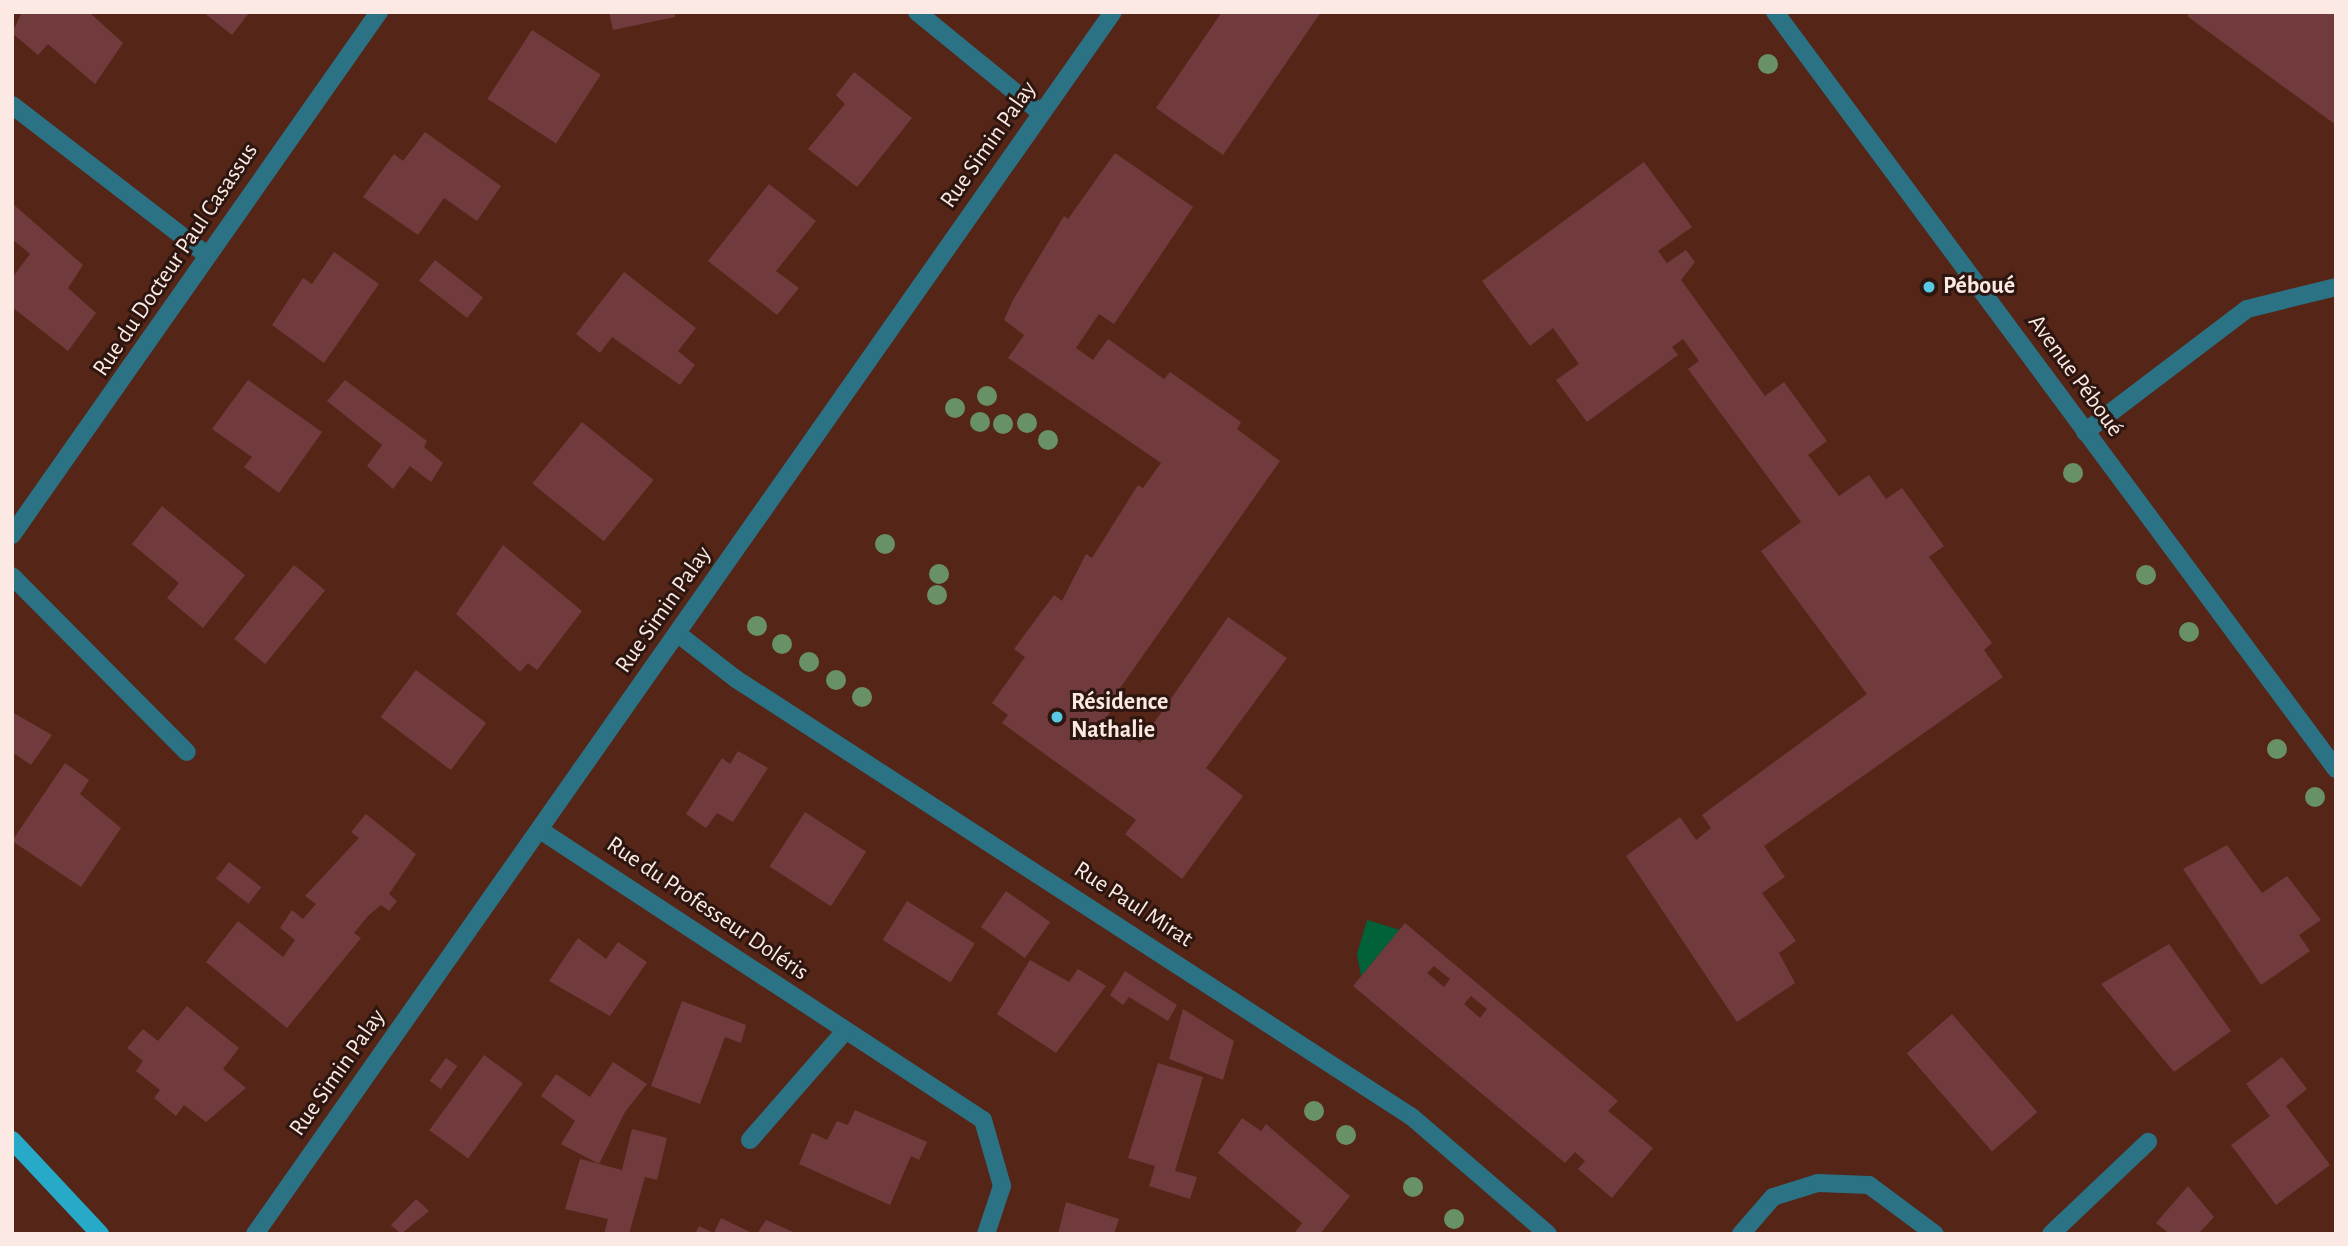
<!DOCTYPE html>
<meta charset="utf-8">
<style>
body{margin:0}
#map{position:relative;width:2348px;height:1246px;overflow:hidden;background:#552517;font-family:"Alegreya Sans",sans-serif}
div>[style]{position:absolute}
.green>*{inset:0;background:#016139}
.building>*{inset:0;background:#713b3e;transform-origin:0 0}
.minor>*{height:18px;margin:-9px;padding:0 9px;transform-origin:9px;border-radius:9px;background:#2a7284}
.major>*{height:18px;margin:-9px;padding:0 9px;transform-origin:9px;border-radius:9px;background:#26aac7}
.trees>*{width:20px;height:20px;margin:-10px;border-radius:50%;background:#689168}
.dots>*{width:19px;height:19px;translate:-50% -50%;box-sizing:border-box;border:4px solid #2c160f;border-radius:50%}
span{translate:-50% -50%;white-space:nowrap;text-align:center;line-height:1.15;-webkit-text-stroke:6px #2c160f;paint-order:stroke}
.street-label{font-size:24px;color:#fce9e3}
.poi-label{font-size:24px;color:#fce9e3;font-weight:700}
.left{translate:0 -50%;text-align:left}
.frame{position:absolute;inset:0;border:14px solid #fce9e3;pointer-events:none}
</style>
<div id="map">
<div class="green">
<div style="clip-path:polygon(1367px 920px,1400px 930px,1361px 976px,1357px 954px)"></div>
</div>
<div class="building">
<div style="clip-path:polygon(22px 12px,89px 12px,123px 43px,95px 84px,48px 44px,38px 55px,12px 33px)"></div>
<div style="clip-path:polygon(203px 12px,258px 12px,249px 13px,232px 35px)"></div>
<div style="clip-path:polygon(609px 12px,675px 12px,675px 17px,613px 30px)"></div>
<div style="clip-path:polygon(1222px 12px,1321px 12px,1223px 155px,1156px 108px)"></div>
<div style="clip-path:polygon(2190px 12px,2336px 12px,2336px 125px,2187px 16px)"></div>
<div style="left:532px;top:30px;width:82px;height:82px;rotate:33deg"></div>
<div style="clip-path:polygon(854px 72px,912px 118px,857px 187px,808px 149px,845px 104px,836px 95px)"></div>
<div style="clip-path:polygon(425px 132px,501px 186px,477px 221px,444px 198px,418px 235px,363px 197px,394px 154px,403px 161px)"></div>
<div style="clip-path:polygon(1115px 153px,1193px 207px,1114px 324px,1099px 314px,1076px 348px,1093px 360px,1108px 339px,1164px 379px,1170px 372px,1241px 422px,1237px 429px,1280px 461px,1113px 698px,1118px 701px,1106px 718px,1140px 743px,1228px 617px,1287px 658px,1206px 768px,1243px 796px,1182px 879px,1125px 834px,1136px 820px,1002px 723px,1008px 715px,992px 703px,1025px 657px,1014px 649px,1054px 595px,1062px 601px,1086px 554px,1092px 558px,1138px 485px,1143px 488px,1161px 463px,1008px 358px,1024px 335px,1004px 320px,1013px 300px,1064px 216px,1068px 219px)"></div>
<div style="clip-path:polygon(1644px 162px,1692px 227px,1658px 251px,1667px 263px,1686px 250px,1695px 262px,1681px 280px,1765px 396px,1784px 382px,1827px 441px,1808px 455px,1839px 496px,1869px 475px,1886px 499px,1902px 488px,1944px 546px,1929px 557px,1992px 643px,1984px 650px,2003px 677px,1764px 846px,1785px 877px,1762px 893px,1796px 941px,1779px 953px,1795px 983px,1737px 1022px,1626px 856px,1680px 817px,1696px 840px,1711px 828px,1702px 815px,1867px 694px,1761px 551px,1801px 522px,1688px 369px,1699px 361px,1683px 339px,1672px 347px,1678px 355px,1587px 422px,1556px 380px,1579px 364px,1553px 328px,1530px 346px,1482px 281px)"></div>
<div style="clip-path:polygon(769px 184px,816px 221px,776px 271px,799px 288px,777px 315px,708px 261px)"></div>
<div style="clip-path:polygon(14px 205px,83px 265px,68px 288px,96px 313px,68px 351px,12px 307px,12px 278px,30px 254px,12px 239px)"></div>
<div style="clip-path:polygon(334px 252px,379px 284px,324px 363px,272px 325px,303px 278px,312px 284px)"></div>
<div style="left:435px;top:260px;width:61px;height:26px;rotate:38deg"></div>
<div style="clip-path:polygon(624px 272px,696px 328px,678px 351px,695px 365px,680px 385px,612px 337px,600px 353px,576px 334px)"></div>
<div style="clip-path:polygon(248px 380px,322px 432px,279px 493px,244px 467px,252px 457px,212px 429px)"></div>
<div style="clip-path:polygon(345px 380px,427px 441px,424px 447px,443px 463px,431px 482px,410px 466px,393px 489px,367px 466px,382px 445px,327px 401px)"></div>
<div style="left:582px;top:422px;width:92px;height:79px;rotate:39deg"></div>
<div style="clip-path:polygon(162px 506px,245px 575px,203px 628px,167px 598px,179px 583px,132px 544px)"></div>
<div style="clip-path:polygon(503px 545px,582px 611px,537px 670px,528px 663px,520px 672px,456px 614px)"></div>
<div style="left:294px;top:565px;width:40px;height:95px;rotate:39deg"></div>
<div style="left:416px;top:670px;width:88px;height:59px;rotate:37deg"></div>
<div style="clip-path:polygon(12px 712px,52px 735px,31px 765px,12px 752px)"></div>
<div style="clip-path:polygon(738px 751px,768px 768px,733px 822px,717px 813px,706px 828px,686px 814px,722px 758px,730px 764px)"></div>
<div style="clip-path:polygon(65px 763px,89px 780px,80px 794px,121px 828px,81px 887px,12px 841px)"></div>
<div style="left:805px;top:812px;width:73px;height:65px;rotate:33deg"></div>
<div style="clip-path:polygon(366px 814px,416px 854px,389px 894px,397px 901px,389px 911px,381px 905px,368px 916px,354px 933px,361px 938px,287px 1028px,206px 962px,238px 921px,283px 957px,295px 940px,280px 928px,292px 910px,303px 919px,316px 904px,305px 896px,359px 838px,351px 832px)"></div>
<div style="clip-path:polygon(2227px 845px,2262px 893px,2287px 876px,2321px 920px,2299px 935px,2310px 951px,2261px 985px,2183px 869px)"></div>
<div style="left:229px;top:862px;width:41px;height:21px;rotate:38deg"></div>
<div style="left:1006px;top:891px;width:54px;height:44px;rotate:35deg"></div>
<div style="left:907px;top:901px;width:80px;height:46px;rotate:32deg"></div>
<div style="clip-path:polygon(evenodd,1405px 923px,1618px 1101px,1608px 1111px,1653px 1148px,1612px 1198px,1578px 1169px,1585px 1161px,1575px 1152px,1565px 1163px,1353px 986px,1405px 923px,1434px 966px,1450px 979px,1444px 987px,1427px 973px,1434px 966px,1405px 923px,1471px 996px,1487px 1009px,1480px 1018px,1464px 1004px,1471px 996px)"></div>
<div style="clip-path:polygon(578px 938px,606px 959px,618px 942px,647px 962px,610px 1016px,549px 981px)"></div>
<div style="clip-path:polygon(2169px 944px,2231px 1031px,2174px 1072px,2101px 984px)"></div>
<div style="clip-path:polygon(1030px 960px,1069px 982px,1078px 969px,1106px 986px,1056px 1053px,997px 1014px)"></div>
<div style="clip-path:polygon(1125px 971px,1177px 1005px,1168px 1021px,1129px 997px,1123px 1005px,1110px 995px)"></div>
<div style="clip-path:polygon(682px 1001px,746px 1025px,741px 1043px,725px 1037px,700px 1104px,651px 1086px)"></div>
<div style="clip-path:polygon(187px 1006px,239px 1048px,223px 1069px,246px 1088px,206px 1122px,184px 1105px,176px 1116px,154px 1098px,160px 1090px,136px 1071px,143px 1061px,127px 1048px,143px 1029px,158px 1041px)"></div>
<div style="clip-path:polygon(1183px 1009px,1234px 1041px,1223px 1080px,1169px 1059px)"></div>
<div style="left:1952px;top:1014px;width:130px;height:60px;rotate:49deg"></div>
<div style="left:484px;top:1055px;width:48px;height:93px;rotate:36deg"></div>
<div style="clip-path:polygon(2282px 1057px,2307px 1089px,2286px 1106px,2330px 1165px,2276px 1205px,2231px 1145px,2270px 1116px,2246px 1084px)"></div>
<div style="left:446px;top:1058px;width:14px;height:28px;rotate:36deg"></div>
<div style="clip-path:polygon(613px 1062px,647px 1084px,625px 1112px,599px 1164px,561px 1144px,575px 1121px,541px 1096px,556px 1074px,590px 1097px)"></div>
<div style="clip-path:polygon(1158px 1063px,1203px 1077px,1175px 1171px,1197px 1177px,1190px 1199px,1149px 1186px,1155px 1166px,1128px 1158px)"></div>
<div style="clip-path:polygon(855px 1110px,927px 1142px,919px 1160px,911px 1156px,890px 1205px,799px 1164px,812px 1133px,827px 1140px,837px 1121px,848px 1125px)"></div>
<div style="clip-path:polygon(1242px 1118px,1261px 1131px,1266px 1124px,1350px 1196px,1320px 1234px,1294px 1234px,1302px 1223px,1218px 1153px)"></div>
<div style="clip-path:polygon(632px 1129px,667px 1138px,657px 1180px,645px 1177px,629px 1234px,604px 1234px,608px 1219px,565px 1209px,580px 1159px,622px 1170px)"></div>
<div style="clip-path:polygon(2188px 1186px,2214px 1217px,2198px 1234px,2170px 1234px,2156px 1223px)"></div>
<div style="clip-path:polygon(416px 1199px,429px 1211px,401px 1234px,391px 1225px)"></div>
<div style="clip-path:polygon(1066px 1202px,1119px 1219px,1114px 1234px,1058px 1234px)"></div>
<div style="clip-path:polygon(721px 1218px,754px 1234px,695px 1234px,699px 1226px,714px 1233px)"></div>
<div style="clip-path:polygon(766px 1220px,798px 1234px,757px 1234px)"></div>
</div>
<div class="minor">
<div style="left:917px;top:12px;width:160px;rotate:39.2deg"></div>
<div style="left:1775px;top:12px;width:942px;rotate:53.46deg"></div>
<div style="left:12px;top:105px;width:246px;rotate:37.6deg"></div>
<div style="left:2085px;top:432px;width:203px;rotate:-37.2deg"></div>
<div style="left:2247px;top:309px;width:92px;rotate:-13.9deg"></div>
<div style="left:12px;top:535px;width:639px;rotate:-54.94deg"></div>
<div style="left:12px;top:576px;width:248px;rotate:45.2deg"></div>
<div style="left:678px;top:634px;width:73px;rotate:37.8deg"></div>
<div style="left:736px;top:679px;width:805px;rotate:32.94deg"></div>
<div style="left:1412px;top:1117px;width:179px;rotate:40.7deg"></div>
<div style="left:540px;top:830px;width:529px;rotate:33.21deg"></div>
<div style="left:983px;top:1120px;width:69px;rotate:73.9deg"></div>
<div style="left:1002px;top:1186px;width:51px;rotate:108.4deg"></div>
<div style="left:750px;top:1140px;width:145px;rotate:-48.9deg"></div>
<div style="left:255px;top:1234px;width:1493px;rotate:-54.93deg"></div>
<div style="left:1741px;top:1234px;width:49px;rotate:-49.1deg"></div>
<div style="left:1773px;top:1197px;width:47px;rotate:-17.3deg"></div>
<div style="left:1818px;top:1183px;width:51px;rotate:2.2deg"></div>
<div style="left:1869px;top:1185px;width:82px;rotate:36.6deg"></div>
<div style="left:2051px;top:1234px;width:134px;rotate:-43.5deg"></div>
</div>
<div class="major">
<div style="left:12px;top:1140px;width:129px;rotate:46.9deg"></div>
</div>
<div class="trees">
<div style="left:1768px;top:64px"></div>
<div style="left:987px;top:396px"></div>
<div style="left:955px;top:408px"></div>
<div style="left:980px;top:422px"></div>
<div style="left:1027px;top:423px"></div>
<div style="left:1003px;top:424px"></div>
<div style="left:1048px;top:440px"></div>
<div style="left:2073px;top:473px"></div>
<div style="left:885px;top:544px"></div>
<div style="left:939px;top:574px"></div>
<div style="left:2146px;top:575px"></div>
<div style="left:937px;top:595px"></div>
<div style="left:757px;top:626px"></div>
<div style="left:2189px;top:632px"></div>
<div style="left:782px;top:644px"></div>
<div style="left:809px;top:662px"></div>
<div style="left:836px;top:680px"></div>
<div style="left:862px;top:697px"></div>
<div style="left:2277px;top:749px"></div>
<div style="left:2315px;top:797px"></div>
<div style="left:1314px;top:1111px"></div>
<div style="left:1346px;top:1135px"></div>
<div style="left:1413px;top:1187px"></div>
<div style="left:1454px;top:1219px"></div>
</div>
<div class="dots">
<div style="left:1929px;top:287px;background:#59c8e5"></div>
<div style="left:1057px;top:717px;background:#59c8e5"></div>
</div>
<div class="street-label">
<span style="left:989px;top:145px;rotate:-55deg">Rue Simin Palay</span>
<span style="left:176px;top:260px;rotate:-56deg">Rue du Docteur Paul Casassus</span>
<span style="left:2075px;top:376px;rotate:54deg">Avenue Péboué</span>
<span style="left:664px;top:610px;rotate:-55deg">Rue Simin Palay</span>
<span style="left:1133px;top:905px;rotate:33deg">Rue Paul Mirat</span>
<span style="left:707px;top:909px;rotate:34deg">Rue du Professeur Doléris</span>
<span style="left:338px;top:1073px;rotate:-55deg">Rue Simin Palay</span>
</div>
<div class="poi-label">
<span class="left" style="left:1943px;top:287px">Péboué</span>
<span class="left" style="left:1071px;top:717px">Résidence<br>Nathalie</span>
</div>
<div class="frame"></div>
</div>
